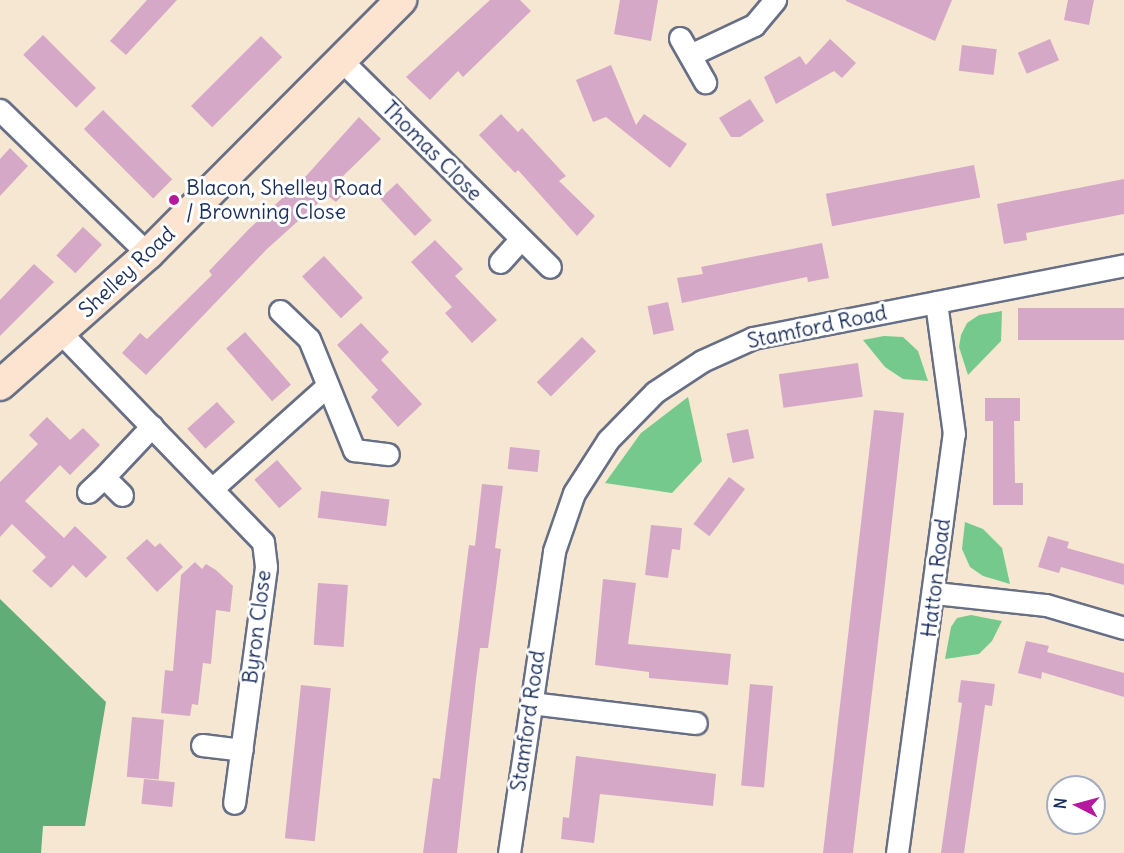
<!DOCTYPE html>
<style>
body{margin:0}
#map{position:relative;width:1124px;height:853px;overflow:hidden;background:#f5e7d1;font-family:Delius,sans-serif}
div>[style]{position:absolute}
.green>*{inset:0;background:#76c98c}
.forest>*{inset:0;background:#60ad78}
.building>*{inset:0;background:#d6a8c7;transform-origin:0 0}
.roads{filter:drop-shadow(2px 0 #676f86) drop-shadow(-2px 0 #676f86) drop-shadow(0 2px #676f86) drop-shadow(0 -2px #676f86)}
.street>*{height:21px;margin:-10.5px;padding:0 10.5px;transform-origin:10.5px;border-radius:10.5px;background:#fff}
.secondary>*{height:30px;margin:-15px;padding:0 15px;transform-origin:15px;border-radius:15px;background:#fde4d1}
.dots>*{width:16px;height:16px;translate:-50% -50%;box-sizing:border-box;border:3px solid #fff;border-radius:50%}
span{translate:-50% -50%;white-space:nowrap;text-align:center;line-height:1.15;-webkit-text-stroke:6px #fff;paint-order:stroke}
.street-label{font-size:21px;color:#1b2f5e}
.poi-label{font-size:21px;color:#1b2f5e}
.left{translate:0 -50%;text-align:left}
.north{position:absolute;left:1046px;top:775px;width:60px;height:60px;box-sizing:border-box;background:#fff;border:2px solid #a4acbf;border-radius:50%;rotate:276deg;font-size:16px;font-weight:700;line-height:24px;text-align:center;color:#1b2f5e}
.north::after{content:'';display:block;margin:auto;width:21px;height:27px;background:#b5179e;clip-path:polygon(50% 0,100% 100%,50% 72%,0 100%)}
</style>
<div id="map">
<div class="green">
<div style="clip-path:polygon(1002px 311px,1001px 341px,968px 375px,959px 347px,961px 335px,967px 323px,979px 315px)"></div>
<div style="clip-path:polygon(884px 336px,903px 337px,918px 351px,928px 381px,903px 379px,885px 367px,863px 340px)"></div>
<div style="clip-path:polygon(688px 397px,702px 461px,672px 493px,605px 483px,641px 433px)"></div>
<div style="clip-path:polygon(965px 522px,983px 529px,1002px 548px,1010px 584px,983px 576px,970px 567px,962px 549px)"></div>
<div style="clip-path:polygon(971px 615px,1002px 621px,992px 641px,979px 654px,945px 659px,951px 627px,957px 618px)"></div>
</div>
<div class="forest">
<div style="clip-path:polygon(0 599px,106px 702px,85px 826px,43px 826px,41px 853px,0 853px)"></div>
</div>
<div class="building">
<div style="clip-path:polygon(147px 0,177px 0,126px 55px,110px 41px)"></div>
<div style="clip-path:polygon(490px 0,520px 0,531px 11px,463px 77px,458px 71px,430px 100px,406px 77px)"></div>
<div style="clip-path:polygon(620px 0,658px 0,651px 41px,614px 34px)"></div>
<div style="clip-path:polygon(952px 0,935px 41px,846px 1px,846px 0)"></div>
<div style="clip-path:polygon(1068px 0,1094px 0,1089px 25px,1064px 20px)"></div>
<div style="left:43px;top:35px;width:75px;height:28px;rotate:45deg"></div>
<div style="left:261px;top:36px;width:30px;height:99px;rotate:45deg"></div>
<div style="clip-path:polygon(830px 39px,856px 63px,842px 78px,834px 71px,776px 104px,764px 77px,800px 56px,806px 65px)"></div>
<div style="left:1050px;top:39px;width:23px;height:35px;rotate:67deg"></div>
<div style="left:962px;top:45px;width:35px;height:26px;rotate:7deg"></div>
<div style="clip-path:polygon(611px 65px,636px 125px,644px 114px,687px 144px,670px 168px,606px 117px,593px 122px,576px 80px)"></div>
<div style="clip-path:polygon(750px 99px,764px 121px,740px 137px,731px 137px,719px 118px)"></div>
<div style="left:103px;top:110px;width:98px;height:27px;rotate:45deg"></div>
<div style="clip-path:polygon(501px 114px,518px 132px,522px 128px,566px 176px,559px 181px,595px 216px,577px 236px,518px 170px,515px 173px,479px 135px)"></div>
<div style="clip-path:polygon(359px 117px,381px 139px,340px 179px,349px 188px,336px 202px,327px 195px,267px 249px,146px 375px,122px 353px,140px 333px,147px 339px,212px 275px,209px 271px,248px 230px,307px 175px)"></div>
<div style="clip-path:polygon(10px 148px,28px 166px,0 196px,0 159px)"></div>
<div style="left:974px;top:165px;width:33px;height:151px;rotate:79deg"></div>
<div style="clip-path:polygon(1124px 179px,1124px 214px,1026px 233px,1027px 240px,1004px 244px,997px 204px)"></div>
<div style="left:397px;top:183px;width:51px;height:23px;rotate:47deg"></div>
<div style="left:83px;top:227px;width:26px;height:39px;rotate:43deg"></div>
<div style="clip-path:polygon(435px 240px,463px 269px,455px 276px,497px 320px,472px 343px,445px 313px,452px 307px,411px 262px)"></div>
<div style="clip-path:polygon(822px 243px,829px 278px,808px 282px,807px 277px,682px 303px,677px 278px,703px 274px,701px 267px)"></div>
<div style="left:324px;top:256px;width:57px;height:30px;rotate:47deg"></div>
<div style="clip-path:polygon(34px 264px,54px 282px,0 336px,0 300px)"></div>
<div style="left:668px;top:302px;width:29px;height:21px;rotate:78deg"></div>
<div style="left:1124px;top:308px;width:32px;height:106px;rotate:90deg"></div>
<div style="clip-path:polygon(361px 323px,389px 352px,381px 360px,422px 404px,398px 427px,371px 397px,378px 390px,337px 345px)"></div>
<div style="left:245px;top:332px;width:70px;height:25px;rotate:49deg"></div>
<div style="left:582px;top:337px;width:20px;height:64px;rotate:45deg"></div>
<div style="left:858px;top:363px;width:34px;height:80px;rotate:82deg"></div>
<div style="clip-path:polygon(985px 398px,1020px 398px,1020px 421px,1014px 421px,1015px 483px,1023px 483px,1023px 505px,993px 505px,993px 421px,985px 421px)"></div>
<div style="left:217px;top:402px;width:27px;height:40px;rotate:48deg"></div>
<div style="clip-path:polygon(874px 410px,904px 413px,884px 592px,853px 853px,823px 853px)"></div>
<div style="clip-path:polygon(47px 417px,70px 440px,83px 428px,100px 445px,70px 475px,60px 465px,25px 501px,64px 538px,75px 526px,107px 557px,86px 578px,73px 565px,51px 588px,32px 571px,46px 557px,12px 524px,0 537px,0 482px,38px 444px,29px 435px)"></div>
<div style="left:748px;top:429px;width:30px;height:22px;rotate:78deg"></div>
<div style="left:510px;top:447px;width:30px;height:22px;rotate:6deg"></div>
<div style="left:277px;top:460px;width:38px;height:30px;rotate:49deg"></div>
<div style="left:729px;top:477px;width:20px;height:59px;rotate:37deg"></div>
<div style="clip-path:polygon(482px 484px,503px 486px,495px 548px,501px 549px,488px 648px,480px 648px,476px 679px,457px 853px,423px 853px,433px 778px,440px 779px,469px 545px,475px 546px)"></div>
<div style="left:321px;top:491px;width:69px;height:27px;rotate:7deg"></div>
<div style="clip-path:polygon(651px 525px,682px 528px,680px 550px,672px 549px,668px 578px,645px 575px)"></div>
<div style="clip-path:polygon(1048px 536px,1069px 542px,1067px 548px,1124px 564px,1124px 585px,1061px 567px,1059px 573px,1038px 567px)"></div>
<div style="clip-path:polygon(147px 539px,155px 547px,160px 543px,183px 567px,157px 592px,126px 558px)"></div>
<div style="clip-path:polygon(195px 562px,202px 569px,206px 564px,216px 570px,233px 586px,230px 612px,216px 610px,211px 664px,203px 663px,198px 705px,192px 704px,190px 716px,161px 713px,165px 670px,173px 671px,181px 575px)"></div>
<div style="clip-path:polygon(603px 579px,636px 583px,628px 644px,731px 654px,728px 685px,649px 678px,649px 672px,595px 665px)"></div>
<div style="left:318px;top:583px;width:30px;height:62px;rotate:4deg"></div>
<div style="clip-path:polygon(1026px 641px,1049px 646px,1047px 652px,1124px 673px,1124px 697px,1042px 672px,1041px 679px,1018px 673px)"></div>
<div style="clip-path:polygon(961px 680px,995px 684px,992px 706px,985px 705px,964px 853px,941px 853px,962px 703px,958px 702px)"></div>
<div style="left:750px;top:684px;width:23px;height:102px;rotate:5deg"></div>
<div style="left:301px;top:685px;width:30px;height:154px;rotate:6deg"></div>
<div style="left:132px;top:717px;width:32px;height:60px;rotate:5deg"></div>
<div style="clip-path:polygon(576px 756px,716px 774px,713px 806px,600px 794px,594px 843px,561px 839px,563px 817px,569px 818px)"></div>
<div style="left:144px;top:779px;width:31px;height:25px;rotate:6deg"></div>
</div>
<div class="roads">
<div class="street">
<div style="left:680px;top:38px;width:51px;rotate:60.4deg"></div>
<div style="left:690px;top:55px;width:71px;rotate:-25.1deg"></div>
<div style="left:754px;top:25px;width:33px;rotate:-50deg"></div>
<div style="left:343px;top:62px;width:291px;rotate:44.7deg"></div>
<div style="left:0;top:110px;width:206px;rotate:44.2deg"></div>
<div style="left:500px;top:262px;width:31px;rotate:-48deg"></div>
<div style="left:280px;top:311px;width:40px;rotate:44deg"></div>
<div style="left:309px;top:339px;width:120px;rotate:67.9deg"></div>
<div style="left:354px;top:450px;width:34px;rotate:7deg"></div>
<div style="left:61px;top:333px;width:291px;rotate:46deg"></div>
<div style="left:263px;top:542px;width:25px;rotate:83deg"></div>
<div style="left:266px;top:567px;width:238px;rotate:97.7deg"></div>
<div style="left:213px;top:488px;width:153px;rotate:-41.8deg"></div>
<div style="left:88px;top:492px;width:22px;rotate:-43deg"></div>
<div style="left:122px;top:495px;width:25px;rotate:-135deg"></div>
<div style="left:104px;top:477px;width:70px;rotate:-46.7deg"></div>
<div style="left:935px;top:593px;width:112px;rotate:6.2deg"></div>
<div style="left:1046px;top:605px;width:81px;rotate:16.4deg"></div>
<div style="left:531px;top:703px;width:166px;rotate:6.9deg"></div>
<div style="left:202px;top:745px;width:40px;rotate:7.1deg"></div>
<div style="left:509px;top:853px;width:305px;rotate:-81.5deg"></div>
<div style="left:554px;top:551px;width:61px;rotate:-71deg"></div>
<div style="left:574px;top:493px;width:63px;rotate:-57.3deg"></div>
<div style="left:608px;top:440px;width:67px;rotate:-45.6deg"></div>
<div style="left:655px;top:392px;width:56px;rotate:-33.4deg"></div>
<div style="left:702px;top:361px;width:56px;rotate:-24.3deg"></div>
<div style="left:753px;top:338px;width:378px;rotate:-11.1deg"></div>
<div style="left:897px;top:853px;width:423px;rotate:-82.3deg"></div>
<div style="left:954px;top:434px;width:133px;rotate:-97.8deg"></div>
</div>
<div class="secondary">
<div style="left:0;top:385px;width:198px;rotate:-41.5deg"></div>
<div style="left:148px;top:254px;width:359px;rotate:-45.1deg"></div>
</div>
</div>
<div class="dots">
<div style="left:174px;top:200px;background:#b5179e"></div>
</div>
<div class="street-label">
<span style="left:432px;top:151px;rotate:45deg">Thomas Close</span>
<span style="left:127px;top:272px;rotate:-43deg">Shelley Road</span>
<span style="left:817px;top:327px;rotate:-12deg">Stamford Road</span>
<span style="left:936px;top:578px;rotate:-83deg">Hatton Road</span>
<span style="left:257px;top:627px;rotate:-83deg">Byron Close</span>
<span style="left:528px;top:721px;rotate:-82deg">Stamford Road</span>
</div>
<div class="poi-label">
<span class="left" style="left:186px;top:200px">Blacon, Shelley Road<br>/ Browning Close</span>
</div>
<div class="north">N</div>
</div>
